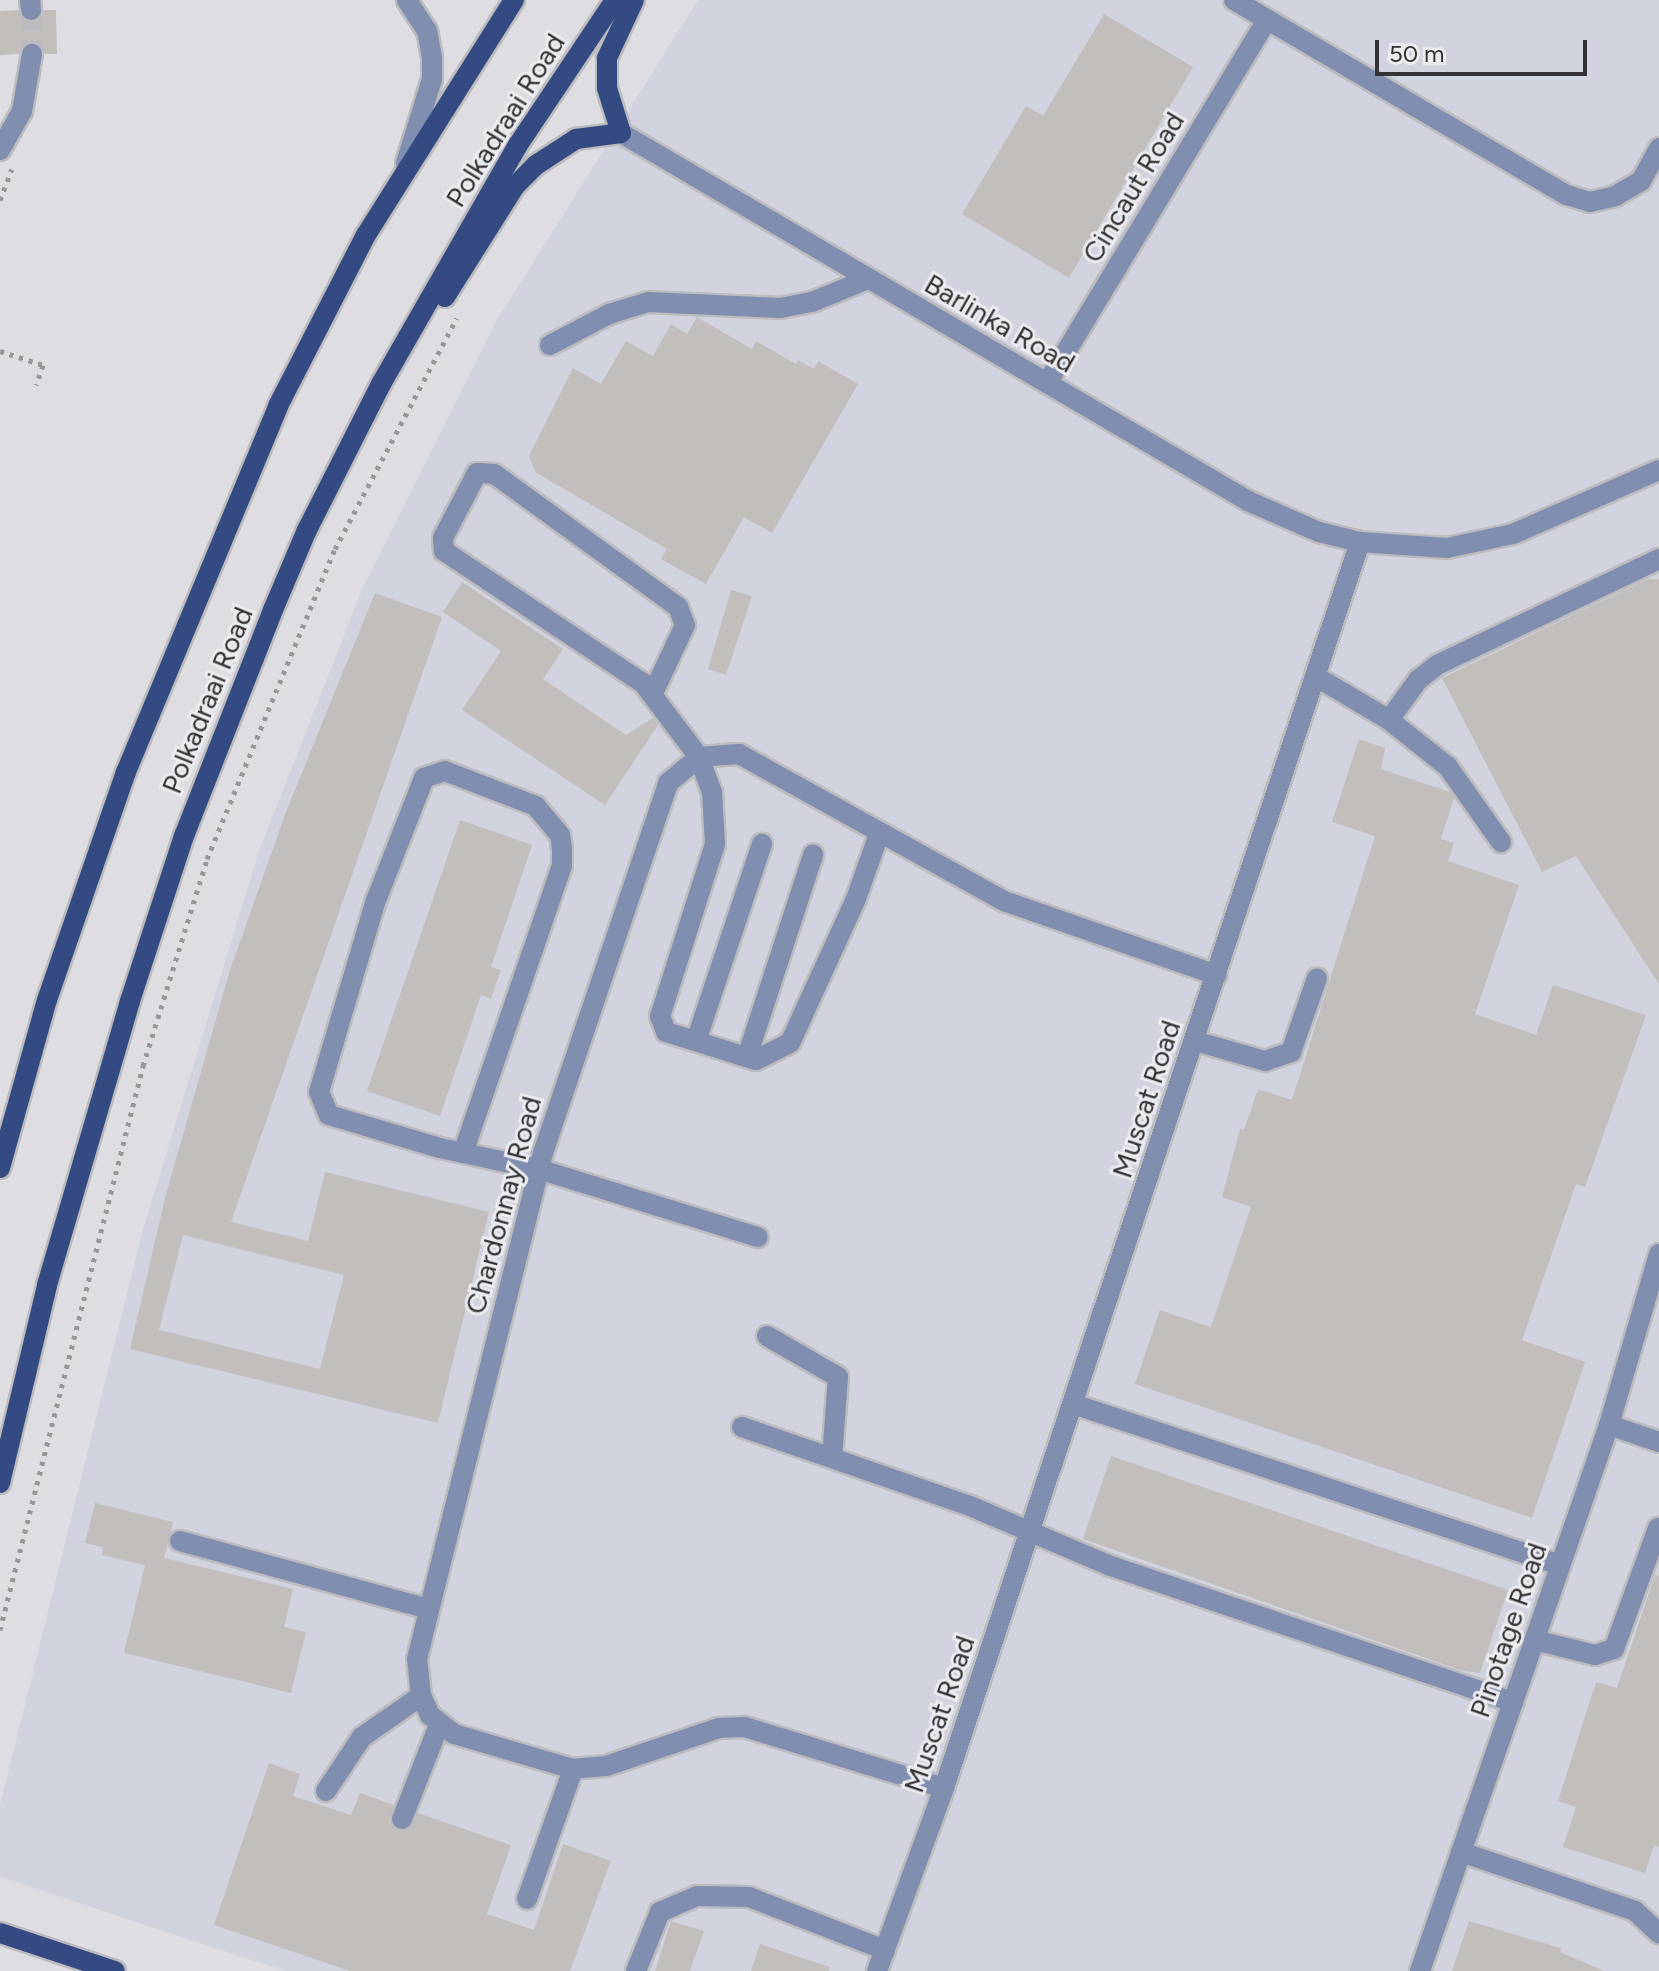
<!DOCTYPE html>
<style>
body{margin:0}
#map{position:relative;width:1659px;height:1971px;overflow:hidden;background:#dedee2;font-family:Figtree,sans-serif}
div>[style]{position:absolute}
.built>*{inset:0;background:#d1d3de}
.building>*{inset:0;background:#c2bebc}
.minor-tunnel>*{height:20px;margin-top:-10px;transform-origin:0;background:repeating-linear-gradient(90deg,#bcbcbf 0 20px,transparent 0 30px)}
.path>*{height:5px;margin-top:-2.5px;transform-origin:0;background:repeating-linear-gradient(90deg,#98989b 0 4px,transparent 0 10px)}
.roads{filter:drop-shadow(2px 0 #bcbcbf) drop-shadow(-2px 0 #bcbcbf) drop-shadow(0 2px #bcbcbf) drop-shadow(0 -2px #bcbcbf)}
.minor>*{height:20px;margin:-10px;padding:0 10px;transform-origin:10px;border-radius:10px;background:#808eaf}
.major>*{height:20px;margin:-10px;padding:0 10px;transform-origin:10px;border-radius:10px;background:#344a83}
span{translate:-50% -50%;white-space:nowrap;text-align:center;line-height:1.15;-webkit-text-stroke:6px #ebecef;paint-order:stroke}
.street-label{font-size:28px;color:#333335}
.scale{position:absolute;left:1375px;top:40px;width:212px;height:36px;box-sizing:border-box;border:4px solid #333335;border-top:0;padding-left:10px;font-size:24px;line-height:28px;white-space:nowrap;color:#333335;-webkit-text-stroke:6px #ebecef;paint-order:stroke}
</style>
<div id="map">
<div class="built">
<div style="clip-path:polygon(698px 0,1659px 0,1659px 1971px,285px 1971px,0 1877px,0 1805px,142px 1233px,260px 848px,364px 585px,495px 323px)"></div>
</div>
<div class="building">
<div style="clip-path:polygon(18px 10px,32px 23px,44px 10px,56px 10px,57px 54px,45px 54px,33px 41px,23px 45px,19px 54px,0 55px,0 11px)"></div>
<div style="clip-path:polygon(1104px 14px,1193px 67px,1069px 278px,962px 214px,1026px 106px,1043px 116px)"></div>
<div style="clip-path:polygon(697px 317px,752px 349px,756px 341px,796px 364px,798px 360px,814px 369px,818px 361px,858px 384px,772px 533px,744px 517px,706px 584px,661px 559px,667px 549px,535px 472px,529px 456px,573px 368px,601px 384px,626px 341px,653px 356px,671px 324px,687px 334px)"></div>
<div style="clip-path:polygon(1648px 579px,1659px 579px,1659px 984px,1576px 856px,1542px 872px,1442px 678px)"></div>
<div style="clip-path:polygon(462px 582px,563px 649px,543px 679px,626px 735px,653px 718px,658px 725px,605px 805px,462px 710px,501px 651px,443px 612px)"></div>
<div style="clip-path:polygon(731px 590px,752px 596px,726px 675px,708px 669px)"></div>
<div style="clip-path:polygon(evenodd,375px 593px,442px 617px,231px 1222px,308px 1241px,325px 1172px,489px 1212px,438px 1423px,130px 1349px,165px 1198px,230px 970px,286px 812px,375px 593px,183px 1235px,344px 1275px,320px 1369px,159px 1330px,183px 1235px)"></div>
<div style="clip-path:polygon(1359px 739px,1385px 748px,1381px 769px,1450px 792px,1454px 798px,1441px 839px,1454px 843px,1448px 861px,1519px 885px,1475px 1014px,1536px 1035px,1553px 985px,1646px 1015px,1585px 1187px,1576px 1184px,1522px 1340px,1585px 1362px,1532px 1518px,1135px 1384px,1160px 1310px,1211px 1327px,1251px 1207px,1222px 1197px,1240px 1129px,1244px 1130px,1258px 1089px,1292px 1100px,1375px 836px,1332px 822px)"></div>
<div style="clip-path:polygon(460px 820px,532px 845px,491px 967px,501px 970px,491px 999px,481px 995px,440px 1116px,367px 1091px)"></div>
<div style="clip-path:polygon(1111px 1456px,1508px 1590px,1480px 1673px,1460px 1670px,1083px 1539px)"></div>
<div style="clip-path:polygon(95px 1503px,173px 1522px,164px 1558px,293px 1589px,284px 1627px,306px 1632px,291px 1693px,124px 1653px,145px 1565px,102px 1555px,103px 1547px,85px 1543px)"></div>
<div style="clip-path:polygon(1655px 1575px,1659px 1576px,1659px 1847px,1654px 1845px,1645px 1873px,1563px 1847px,1576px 1807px,1558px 1801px,1596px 1682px,1617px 1688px)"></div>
<div style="clip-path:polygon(269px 1763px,300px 1774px,293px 1796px,351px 1815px,360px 1793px,394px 1805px,389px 1822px,398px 1831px,411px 1829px,418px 1813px,511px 1845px,487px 1914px,534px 1930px,563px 1844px,611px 1861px,570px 1971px,350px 1971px,214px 1925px)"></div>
<div style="clip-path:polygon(671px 1921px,704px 1931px,690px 1971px,655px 1971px)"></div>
<div style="clip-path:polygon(1469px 1921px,1561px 1948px,1560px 1952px,1604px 1971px,1452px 1971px)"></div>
<div style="clip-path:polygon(760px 1944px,830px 1967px,829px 1971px,751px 1971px)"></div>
</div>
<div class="minor-tunnel">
<div style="left:31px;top:10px;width:44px;rotate:88.7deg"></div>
</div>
<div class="path">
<div style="left:0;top:200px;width:33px;rotate:-69deg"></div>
<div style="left:0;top:351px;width:45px;rotate:18deg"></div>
<div style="left:43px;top:365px;width:21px;rotate:109deg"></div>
<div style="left:0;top:1630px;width:582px;rotate:-75.77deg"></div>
<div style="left:143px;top:1066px;width:217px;rotate:-72.8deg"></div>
<div style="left:207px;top:859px;width:335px;rotate:-67.6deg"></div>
<div style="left:335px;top:549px;width:261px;rotate:-62.2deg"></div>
</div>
<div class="roads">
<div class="minor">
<div style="left:30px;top:0;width:10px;rotate:84deg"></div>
<div style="left:1234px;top:0;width:386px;rotate:30.4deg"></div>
<div style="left:1567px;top:195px;width:24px;rotate:17deg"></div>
<div style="left:1590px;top:202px;width:26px;rotate:-13deg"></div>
<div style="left:1615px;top:196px;width:30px;rotate:-30deg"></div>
<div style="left:1641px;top:181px;width:38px;rotate:-61deg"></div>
<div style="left:621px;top:133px;width:727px;rotate:30.41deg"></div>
<div style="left:1248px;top:501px;width:77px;rotate:23.6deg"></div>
<div style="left:1319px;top:532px;width:42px;rotate:13.7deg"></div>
<div style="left:0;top:150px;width:45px;rotate:-60.6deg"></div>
<div style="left:22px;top:111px;width:58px;rotate:-80deg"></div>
<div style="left:406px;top:163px;width:88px;rotate:-72.8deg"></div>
<div style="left:432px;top:79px;width:21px;rotate:-90deg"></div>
<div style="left:432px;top:58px;width:27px;rotate:-100deg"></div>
<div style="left:427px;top:31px;width:37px;rotate:-123deg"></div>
<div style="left:550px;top:345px;width:67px;rotate:-27.7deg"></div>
<div style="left:609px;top:314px;width:41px;rotate:-17.1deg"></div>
<div style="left:648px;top:302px;width:132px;rotate:2.6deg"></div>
<div style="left:780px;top:308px;width:33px;rotate:-11deg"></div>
<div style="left:812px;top:302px;width:61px;rotate:-22.3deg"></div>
<div style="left:1047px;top:383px;width:424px;rotate:-58.8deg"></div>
<div style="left:1315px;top:676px;width:86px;rotate:30.7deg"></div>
<div style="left:1389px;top:720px;width:75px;rotate:38.5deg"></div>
<div style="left:1448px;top:767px;width:92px;rotate:54.8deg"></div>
<div style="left:653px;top:693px;width:75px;rotate:-64.8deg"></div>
<div style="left:685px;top:625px;width:19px;rotate:-111deg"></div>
<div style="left:678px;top:607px;width:227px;rotate:-144.1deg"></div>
<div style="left:494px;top:474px;width:17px;rotate:-177deg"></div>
<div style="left:477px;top:473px;width:73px;rotate:117.6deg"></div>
<div style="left:443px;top:538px;width:13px;rotate:86deg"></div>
<div style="left:444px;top:551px;width:239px;rotate:33.6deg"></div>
<div style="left:643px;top:683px;width:93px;rotate:52.9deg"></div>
<div style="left:699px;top:757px;width:37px;rotate:70deg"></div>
<div style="left:712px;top:792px;width:52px;rotate:86.7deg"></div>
<div style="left:715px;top:844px;width:181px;rotate:107.7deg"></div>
<div style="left:660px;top:1016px;width:17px;rotate:69deg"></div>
<div style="left:666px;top:1032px;width:94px;rotate:17.3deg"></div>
<div style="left:756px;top:1060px;width:38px;rotate:-27deg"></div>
<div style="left:790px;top:1043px;width:158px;rotate:-65.4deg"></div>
<div style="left:856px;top:899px;width:69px;rotate:-70.5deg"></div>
<div style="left:1389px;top:720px;width:49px;rotate:-54.1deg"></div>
<div style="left:1418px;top:680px;width:24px;rotate:-38deg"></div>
<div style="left:1437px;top:665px;width:246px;rotate:-25.5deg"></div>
<div style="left:696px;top:1041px;width:208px;rotate:-71.5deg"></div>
<div style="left:1195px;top:1041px;width:73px;rotate:15.9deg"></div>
<div style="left:1265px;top:1061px;width:28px;rotate:-19deg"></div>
<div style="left:1291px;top:1052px;width:78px;rotate:-70.6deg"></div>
<div style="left:747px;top:1057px;width:213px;rotate:-71.9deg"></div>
<div style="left:463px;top:1153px;width:304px;rotate:-71deg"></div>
<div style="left:562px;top:866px;width:17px;rotate:-90deg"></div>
<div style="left:562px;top:849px;width:14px;rotate:-98deg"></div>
<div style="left:560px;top:835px;width:38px;rotate:-130deg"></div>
<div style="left:536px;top:806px;width:97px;rotate:-159deg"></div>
<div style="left:445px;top:771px;width:22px;rotate:162deg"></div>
<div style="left:424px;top:778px;width:134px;rotate:111.4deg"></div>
<div style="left:375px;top:903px;width:197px;rotate:106.5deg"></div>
<div style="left:319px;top:1092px;width:25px;rotate:67deg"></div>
<div style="left:329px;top:1115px;width:116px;rotate:16.6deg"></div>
<div style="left:440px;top:1148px;width:100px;rotate:12.1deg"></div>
<div style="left:538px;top:1169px;width:230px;rotate:17.2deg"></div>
<div style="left:1659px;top:1254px;width:178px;rotate:106.3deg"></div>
<div style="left:1609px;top:1425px;width:53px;rotate:18.8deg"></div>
<div style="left:767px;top:1336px;width:82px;rotate:30deg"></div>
<div style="left:838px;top:1377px;width:81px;rotate:94.2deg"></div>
<div style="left:1073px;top:1404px;width:513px;rotate:18.29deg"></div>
<div style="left:742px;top:1427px;width:241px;rotate:19.1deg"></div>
<div style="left:970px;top:1506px;width:150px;rotate:23.1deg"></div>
<div style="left:1108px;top:1565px;width:428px;rotate:18.7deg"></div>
<div style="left:180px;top:1541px;width:258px;rotate:15.3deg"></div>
<div style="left:1534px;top:1640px;width:63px;rotate:13.8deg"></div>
<div style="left:1595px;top:1655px;width:20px;rotate:-18deg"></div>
<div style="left:1614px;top:1649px;width:129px;rotate:-70deg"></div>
<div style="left:944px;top:1788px;width:209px;rotate:-163deg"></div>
<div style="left:744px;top:1727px;width:25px;rotate:178deg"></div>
<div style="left:719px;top:1728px;width:119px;rotate:161.4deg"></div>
<div style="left:606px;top:1766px;width:33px;rotate:175deg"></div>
<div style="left:573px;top:1769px;width:124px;rotate:-163.6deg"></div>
<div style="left:454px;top:1734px;width:31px;rotate:-142deg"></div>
<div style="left:430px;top:1715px;width:21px;rotate:-115deg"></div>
<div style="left:421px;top:1696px;width:37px;rotate:-96deg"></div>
<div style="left:417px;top:1659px;width:521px;rotate:-76.02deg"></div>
<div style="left:543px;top:1153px;width:391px;rotate:-71.3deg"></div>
<div style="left:668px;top:783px;width:40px;rotate:-40deg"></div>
<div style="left:699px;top:757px;width:40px;rotate:-4.3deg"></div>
<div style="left:739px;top:754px;width:303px;rotate:29deg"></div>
<div style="left:1004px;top:901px;width:225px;rotate:19.2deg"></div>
<div style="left:326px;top:1791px;width:65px;rotate:-56.3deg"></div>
<div style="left:362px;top:1737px;width:72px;rotate:-34.8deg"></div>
<div style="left:402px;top:1819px;width:101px;rotate:-68.5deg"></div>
<div style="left:1461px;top:1852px;width:184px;rotate:18.7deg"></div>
<div style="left:1635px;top:1911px;width:33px;rotate:43deg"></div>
<div style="left:527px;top:1899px;width:138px;rotate:-70.5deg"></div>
<div style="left:636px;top:1971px;width:64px;rotate:-67.9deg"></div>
<div style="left:660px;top:1912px;width:40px;rotate:-23.4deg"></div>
<div style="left:697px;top:1896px;width:52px;rotate:1.1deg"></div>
<div style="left:749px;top:1897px;width:146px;rotate:21.3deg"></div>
<div style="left:877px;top:1971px;width:195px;rotate:-69.9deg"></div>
<div style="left:944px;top:1788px;width:1314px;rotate:-71.54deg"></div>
<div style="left:1360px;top:542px;width:87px;rotate:3.9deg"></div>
<div style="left:1447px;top:548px;width:67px;rotate:-12deg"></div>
<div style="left:1513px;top:534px;width:159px;rotate:-23.7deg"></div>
<div style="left:1420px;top:1971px;width:578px;rotate:-70.91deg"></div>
</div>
<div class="major">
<div style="left:445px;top:297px;width:131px;rotate:-57.8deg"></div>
<div style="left:515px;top:186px;width:30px;rotate:-45deg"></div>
<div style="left:536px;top:165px;width:48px;rotate:-33deg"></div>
<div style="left:576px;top:139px;width:45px;rotate:-7.6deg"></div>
<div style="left:621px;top:133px;width:47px;rotate:-107.3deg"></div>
<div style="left:607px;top:88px;width:30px;rotate:-90deg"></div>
<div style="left:607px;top:58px;width:64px;rotate:-65deg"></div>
<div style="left:0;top:1168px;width:174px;rotate:-74.4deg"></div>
<div style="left:47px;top:1000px;width:241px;rotate:-70.9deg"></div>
<div style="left:126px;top:772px;width:396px;rotate:-67.4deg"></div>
<div style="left:278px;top:406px;width:192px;rotate:-62.8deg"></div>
<div style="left:366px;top:235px;width:278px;rotate:-57.8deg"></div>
<div style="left:0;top:1483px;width:204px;rotate:-76.6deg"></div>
<div style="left:47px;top:1285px;width:296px;rotate:-73.7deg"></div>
<div style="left:130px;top:1001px;width:174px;rotate:-71.9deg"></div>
<div style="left:184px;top:836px;width:243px;rotate:-68.5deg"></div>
<div style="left:273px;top:610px;width:87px;rotate:-67deg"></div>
<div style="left:307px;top:530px;width:164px;rotate:-63.1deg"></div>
<div style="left:381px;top:384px;width:275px;rotate:-60.2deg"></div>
<div style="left:518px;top:145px;width:174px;rotate:-56.2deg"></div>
<div style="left:0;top:1933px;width:121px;rotate:18.3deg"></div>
</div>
</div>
<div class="street-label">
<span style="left:505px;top:120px;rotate:-58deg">Polkadraai Road</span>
<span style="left:1133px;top:187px;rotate:-59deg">Cincaut Road</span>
<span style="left:1000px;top:323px;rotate:30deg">Barlinka Road</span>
<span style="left:207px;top:700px;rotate:-68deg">Polkadraai Road</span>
<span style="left:1146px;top:1099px;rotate:-72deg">Muscat Road</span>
<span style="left:503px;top:1205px;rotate:-75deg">Chardonnay Road</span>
<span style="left:1508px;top:1630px;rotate:-71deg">Pinotage Road</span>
<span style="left:939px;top:1714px;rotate:-71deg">Muscat Road</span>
</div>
<div class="scale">50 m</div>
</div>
